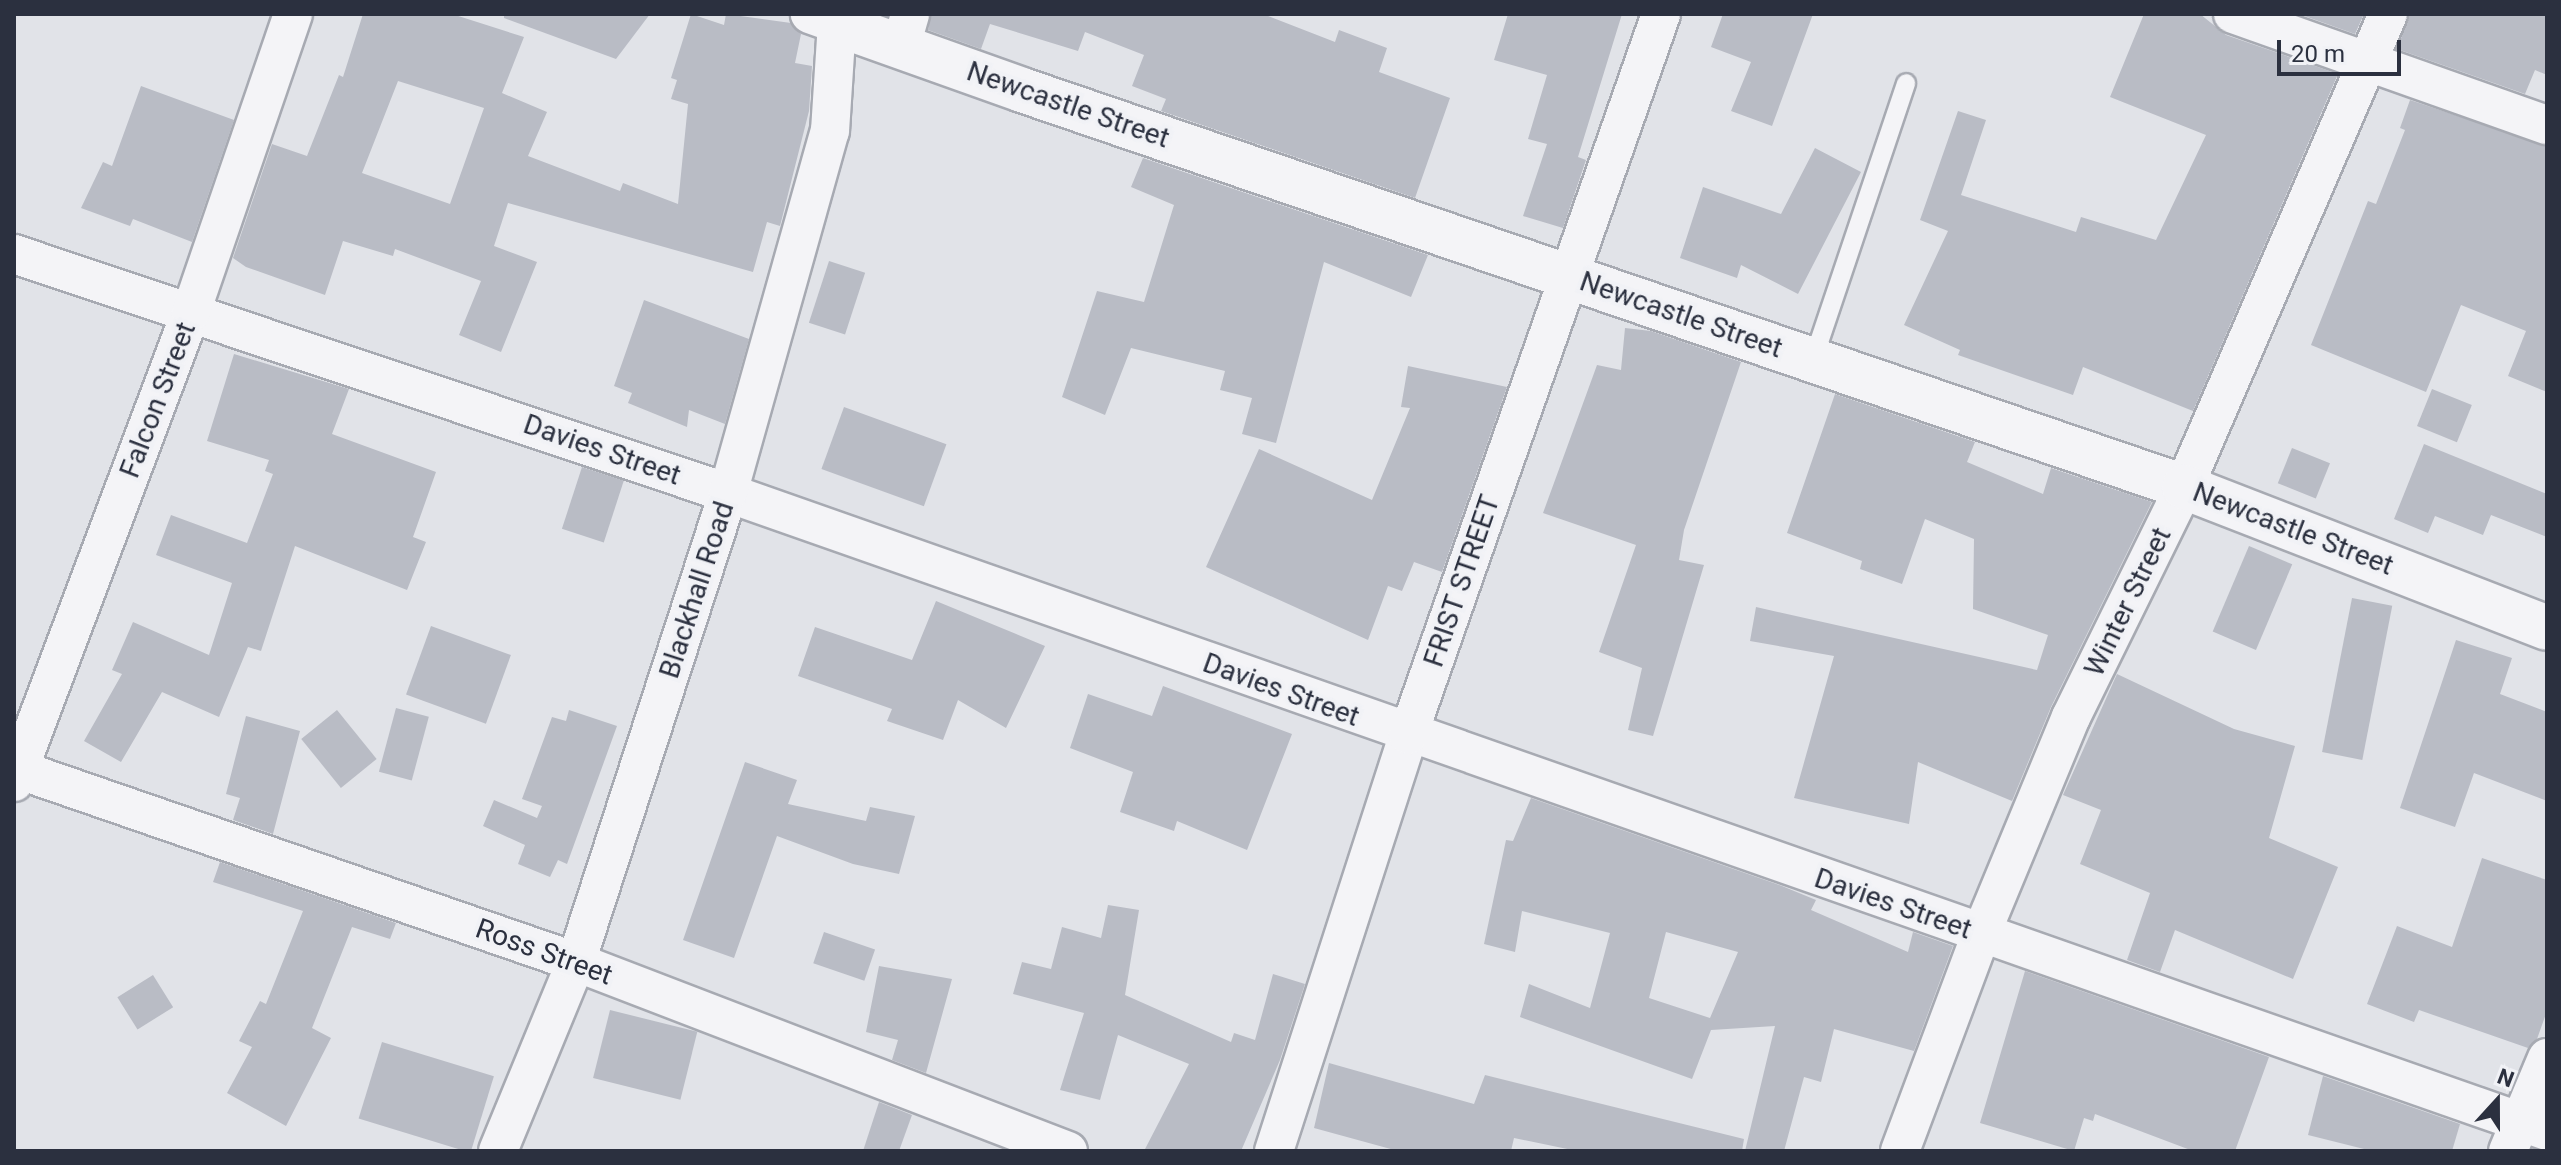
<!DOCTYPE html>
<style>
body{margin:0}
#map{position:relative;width:2561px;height:1165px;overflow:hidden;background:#e1e3e8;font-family:Roboto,sans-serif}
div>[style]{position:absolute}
.building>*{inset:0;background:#b9bcc5;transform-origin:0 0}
.roads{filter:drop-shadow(2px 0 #a7aab2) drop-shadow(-2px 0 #a7aab2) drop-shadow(0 2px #a7aab2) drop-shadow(0 -2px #a7aab2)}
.service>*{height:18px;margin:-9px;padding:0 9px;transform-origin:9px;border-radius:9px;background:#f4f4f7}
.minor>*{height:38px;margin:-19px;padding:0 19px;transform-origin:19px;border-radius:19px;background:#f4f4f7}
.tertiary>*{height:44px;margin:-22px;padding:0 22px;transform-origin:22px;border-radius:22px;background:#f4f4f7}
span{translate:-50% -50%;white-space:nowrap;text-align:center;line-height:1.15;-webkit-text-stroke:8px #f1f2f6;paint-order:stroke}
.street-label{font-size:28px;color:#2b303f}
.frame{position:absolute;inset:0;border:16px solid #2b303f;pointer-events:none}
.north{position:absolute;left:2457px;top:1061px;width:80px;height:80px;-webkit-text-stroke:6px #f1f2f6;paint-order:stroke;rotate:21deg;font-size:22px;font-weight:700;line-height:32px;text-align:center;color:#2b303f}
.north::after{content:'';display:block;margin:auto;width:28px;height:36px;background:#2b303f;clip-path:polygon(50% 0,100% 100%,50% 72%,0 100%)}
.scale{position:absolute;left:2277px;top:40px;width:124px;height:36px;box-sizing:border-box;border:4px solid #2b303f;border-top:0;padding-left:10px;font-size:24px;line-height:28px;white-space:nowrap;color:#2b303f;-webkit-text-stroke:6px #f1f2f6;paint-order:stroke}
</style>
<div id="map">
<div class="building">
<div style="clip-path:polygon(evenodd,363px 14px,452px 14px,524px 37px,502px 93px,547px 112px,528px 156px,620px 191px,623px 183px,678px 204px,688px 104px,671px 99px,677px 80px,671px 78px,691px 14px,724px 25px,726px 14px,791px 23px,801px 34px,795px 63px,812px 66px,809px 111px,780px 226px,767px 222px,753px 272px,508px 203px,494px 246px,537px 262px,501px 352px,459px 335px,481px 281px,395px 249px,393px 256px,343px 241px,325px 295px,246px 267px,233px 258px,272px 144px,307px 156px,339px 75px,343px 77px,363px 14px,398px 81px,484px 108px,450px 204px,362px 173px,398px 81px)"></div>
<div style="clip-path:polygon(504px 14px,650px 14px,616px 59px,504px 18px)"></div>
<div style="clip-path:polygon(931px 14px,1263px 14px,1335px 42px,1339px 30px,1387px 48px,1379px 72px,1450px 98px,1415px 198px,1161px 111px,1166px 99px,1132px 86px,1144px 55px,1085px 32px,1078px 51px,990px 24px,981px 49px,928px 30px)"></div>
<div style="clip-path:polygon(1508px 14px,1622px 14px,1578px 157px,1586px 160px,1563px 228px,1523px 216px,1547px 144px,1528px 139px,1547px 75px,1494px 60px)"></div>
<div style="clip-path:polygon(1723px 14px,1813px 14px,1772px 126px,1731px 111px,1751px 62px,1711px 47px)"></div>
<div style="clip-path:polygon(2144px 14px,2200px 14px,2226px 35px,2338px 74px,2193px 411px,2083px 367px,2073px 395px,1958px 355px,1960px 350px,1904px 325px,1948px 231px,1920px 220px,1958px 111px,1986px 120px,1961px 195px,2076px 232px,2081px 217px,2156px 240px,2206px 135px,2110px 97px)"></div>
<div style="clip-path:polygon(2299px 14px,2364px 14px,2355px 34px)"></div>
<div style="clip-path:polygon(2410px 14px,2547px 14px,2547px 75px,2535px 70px,2525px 94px,2397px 49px)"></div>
<div style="clip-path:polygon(141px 86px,234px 120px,192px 242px,133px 219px,130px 226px,81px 208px,103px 162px,112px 166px)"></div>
<div style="clip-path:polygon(2410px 100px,2547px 146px,2547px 392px,2508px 376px,2526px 331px,2461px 305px,2426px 392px,2311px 345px,2368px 201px,2376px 204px,2405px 130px,2400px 128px)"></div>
<div style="clip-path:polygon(1815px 148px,1861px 172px,1798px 294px,1741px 265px,1737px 278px,1680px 258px,1703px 187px,1781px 214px)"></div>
<div style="clip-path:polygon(1143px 158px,1428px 255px,1411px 297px,1324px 262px,1276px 443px,1242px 434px,1252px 398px,1220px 390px,1225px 371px,1131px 348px,1105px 415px,1062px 397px,1097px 291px,1144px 302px,1174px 205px,1131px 187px)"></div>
<div style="left:829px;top:261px;width:38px;height:65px;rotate:18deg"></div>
<div style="clip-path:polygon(644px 300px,749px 339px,725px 424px,689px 410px,687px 427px,628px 403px,632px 393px,614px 386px)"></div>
<div style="clip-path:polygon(1625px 328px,1651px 331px,1741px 362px,1684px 530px,1679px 560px,1704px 565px,1653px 736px,1628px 730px,1642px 668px,1599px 652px,1636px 545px,1543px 513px,1597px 365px,1621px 370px)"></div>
<div style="clip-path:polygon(234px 354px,349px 389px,332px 434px,436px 472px,413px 537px,426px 542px,407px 590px,295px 546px,261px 651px,248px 647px,219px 717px,162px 692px,121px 762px,84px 741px,122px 674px,112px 670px,133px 622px,209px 655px,232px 583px,156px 555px,171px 515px,247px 543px,273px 474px,265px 471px,269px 460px,207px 441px)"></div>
<div style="clip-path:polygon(1408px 366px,1507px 387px,1442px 572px,1414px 562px,1402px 591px,1388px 586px,1368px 640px,1206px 567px,1259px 449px,1372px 500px,1410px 408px,1401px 407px)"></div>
<div style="left:2432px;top:389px;width:43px;height:40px;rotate:22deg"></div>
<div style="clip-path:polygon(1835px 394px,1975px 442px,1967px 462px,2043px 494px,2051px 468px,2152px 502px,2051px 707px,2012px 801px,1918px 762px,1909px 824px,1794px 798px,1834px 656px,1750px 641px,1756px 607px,2037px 670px,2048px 635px,1973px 609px,1974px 539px,1925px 519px,1902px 584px,1860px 569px,1862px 561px,1787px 533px)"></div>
<div style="left:844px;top:407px;width:109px;height:66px;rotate:20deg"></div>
<div style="clip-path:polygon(2424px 444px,2547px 494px,2547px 537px,2491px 515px,2483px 535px,2435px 516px,2428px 533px,2394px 519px)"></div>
<div style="left:2292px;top:448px;width:41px;height:38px;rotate:22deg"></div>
<div style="left:582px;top:467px;width:44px;height:65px;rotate:18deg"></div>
<div style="left:2249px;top:546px;width:47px;height:93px;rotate:23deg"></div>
<div style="left:2352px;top:598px;width:41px;height:157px;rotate:11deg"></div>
<div style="clip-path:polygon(936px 601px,1045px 646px,1006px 728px,958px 700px,943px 740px,887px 721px,892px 709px,798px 676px,815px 627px,912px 660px)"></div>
<div style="left:431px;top:626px;width:85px;height:73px;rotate:20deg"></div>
<div style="clip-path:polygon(2456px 640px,2512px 658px,2500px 694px,2547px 712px,2547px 801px,2474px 773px,2455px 827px,2400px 808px)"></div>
<div style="clip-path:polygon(2117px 674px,2234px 729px,2295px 746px,2269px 838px,2338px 867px,2293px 979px,2175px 930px,2160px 972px,2127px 960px,2150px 893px,2080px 864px,2101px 810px,2063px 795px)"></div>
<div style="clip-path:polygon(1163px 686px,1292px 734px,1247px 850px,1177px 821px,1174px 831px,1120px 812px,1133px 772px,1070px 748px,1088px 694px,1152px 716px)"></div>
<div style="left:396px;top:708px;width:34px;height:66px;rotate:15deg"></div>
<div style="left:337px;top:710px;width:63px;height:46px;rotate:51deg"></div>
<div style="clip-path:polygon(569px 710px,617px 726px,567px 864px,558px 860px,550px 877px,518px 864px,525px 845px,483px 826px,494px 800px,537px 818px,542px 806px,522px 799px,552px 717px,566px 721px)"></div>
<div style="clip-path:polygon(246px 716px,300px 731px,273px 834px,233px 820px,240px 798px,226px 794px)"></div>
<div style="clip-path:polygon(745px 762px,797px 780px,788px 804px,866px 821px,870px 807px,915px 816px,899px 874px,853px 864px,777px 836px,734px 958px,683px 940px)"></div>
<div style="clip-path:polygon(evenodd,1531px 798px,1782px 886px,1816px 900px,1811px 910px,1908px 952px,1913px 932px,1953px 946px,1914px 1051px,1834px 1029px,1821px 1082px,1804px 1077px,1784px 1151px,1745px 1151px,1775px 1026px,1711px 1030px,1692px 1079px,1520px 1017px,1529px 984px,1590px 1008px,1610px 933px,1522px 911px,1515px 952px,1484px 944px,1506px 840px,1513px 841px,1531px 798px,1666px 932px,1738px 952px,1710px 1018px,1649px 998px,1666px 932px)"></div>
<div style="clip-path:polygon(2482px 858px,2547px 880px,2547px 1011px,2537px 1039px,2528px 1048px,2419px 1010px,2414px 1022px,2367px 1004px,2397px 926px,2452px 947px)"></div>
<div style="clip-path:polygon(220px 862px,396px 923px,390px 939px,352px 927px,312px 1028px,331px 1038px,286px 1126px,227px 1093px,252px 1047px,239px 1041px,260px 1001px,266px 1004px,303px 911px,213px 882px)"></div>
<div style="clip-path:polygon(1108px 905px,1139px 910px,1125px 995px,1231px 1042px,1234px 1033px,1255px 1040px,1273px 974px,1305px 984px,1280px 1060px,1241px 1151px,1144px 1151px,1189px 1064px,1118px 1035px,1100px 1100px,1060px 1090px,1084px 1013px,1013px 994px,1022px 962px,1051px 969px,1062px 927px,1101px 938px)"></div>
<div style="left:824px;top:932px;width:54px;height:33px;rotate:19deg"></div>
<div style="clip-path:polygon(879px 966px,952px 979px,926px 1073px,892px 1060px,898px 1040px,866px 1032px)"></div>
<div style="clip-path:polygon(2025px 971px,2269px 1057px,2235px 1151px,2193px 1151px,2095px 1114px,2093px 1121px,2084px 1118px,2074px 1151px,1980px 1123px)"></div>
<div style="left:153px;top:975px;width:38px;height:42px;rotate:58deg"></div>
<div style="left:610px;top:1010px;width:90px;height:70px;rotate:14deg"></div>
<div style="left:382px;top:1042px;width:117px;height:80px;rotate:17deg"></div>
<div style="clip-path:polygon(1329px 1063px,1474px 1104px,1485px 1075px,1744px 1139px,1742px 1151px,1577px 1151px,1514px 1138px,1511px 1151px,1398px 1151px,1314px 1128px)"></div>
<div style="clip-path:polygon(2323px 1076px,2460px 1124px,2452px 1151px,2372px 1151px,2308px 1135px)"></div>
<div style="clip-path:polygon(879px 1102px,912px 1115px,899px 1151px,863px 1151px)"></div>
</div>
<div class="roads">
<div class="service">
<div style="left:1813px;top:360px;width:292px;rotate:-71.4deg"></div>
</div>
<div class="minor">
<div style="left:2233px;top:14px;width:333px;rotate:19.5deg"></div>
<div style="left:901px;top:46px;width:33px;rotate:-74deg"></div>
<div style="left:14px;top:254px;width:753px;rotate:18.51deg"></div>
<div style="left:728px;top:493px;width:1928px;rotate:19.33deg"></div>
<div style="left:14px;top:768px;width:595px;rotate:19.04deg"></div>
<div style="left:576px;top:962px;width:527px;rotate:21.01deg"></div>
<div style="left:14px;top:782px;width:502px;rotate:-69.36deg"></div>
<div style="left:191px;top:312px;width:315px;rotate:-71.1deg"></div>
<div style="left:498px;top:1151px;width:204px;rotate:-67.6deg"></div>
<div style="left:576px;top:962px;width:493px;rotate:-72deg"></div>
<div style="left:728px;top:493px;width:376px;rotate:-74.3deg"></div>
<div style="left:830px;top:131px;width:107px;rotate:-86.3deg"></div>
<div style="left:837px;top:24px;width:29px;rotate:-160deg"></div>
<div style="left:1274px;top:1151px;width:437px;rotate:-72.1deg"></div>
<div style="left:1408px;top:735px;width:764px;rotate:-70.66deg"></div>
<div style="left:1900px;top:1151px;width:232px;rotate:-69.5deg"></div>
<div style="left:1981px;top:934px;width:235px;rotate:-67.5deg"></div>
<div style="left:2071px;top:717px;width:256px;rotate:-63.8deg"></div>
<div style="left:2184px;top:487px;width:515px;rotate:-66.67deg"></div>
<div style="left:2508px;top:1151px;width:101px;rotate:-67.2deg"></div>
</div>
<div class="tertiary">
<div style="left:837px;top:14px;width:10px;rotate:90deg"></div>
<div style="left:837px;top:24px;width:196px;rotate:19.6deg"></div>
<div style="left:1022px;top:90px;width:1228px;rotate:18.86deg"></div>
<div style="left:2184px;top:487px;width:389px;rotate:21.2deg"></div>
</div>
</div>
<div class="street-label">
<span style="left:1068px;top:105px;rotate:19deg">Newcastle Street</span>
<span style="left:1681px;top:315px;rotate:19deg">Newcastle Street</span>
<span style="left:158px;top:400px;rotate:-69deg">Falcon Street</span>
<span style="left:602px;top:450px;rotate:19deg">Davies Street</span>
<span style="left:2293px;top:529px;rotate:21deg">Newcastle Street</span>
<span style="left:1462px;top:581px;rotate:-71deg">FRIST STREET</span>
<span style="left:697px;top:590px;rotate:-72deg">Blackhall Road</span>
<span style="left:2128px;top:602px;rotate:-64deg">Winter Street</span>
<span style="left:1281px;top:690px;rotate:20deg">Davies Street</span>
<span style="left:1893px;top:904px;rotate:19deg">Davies Street</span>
<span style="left:544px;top:952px;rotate:20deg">Ross Street</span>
</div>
<div class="frame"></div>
<div class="north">N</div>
<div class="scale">20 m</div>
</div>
